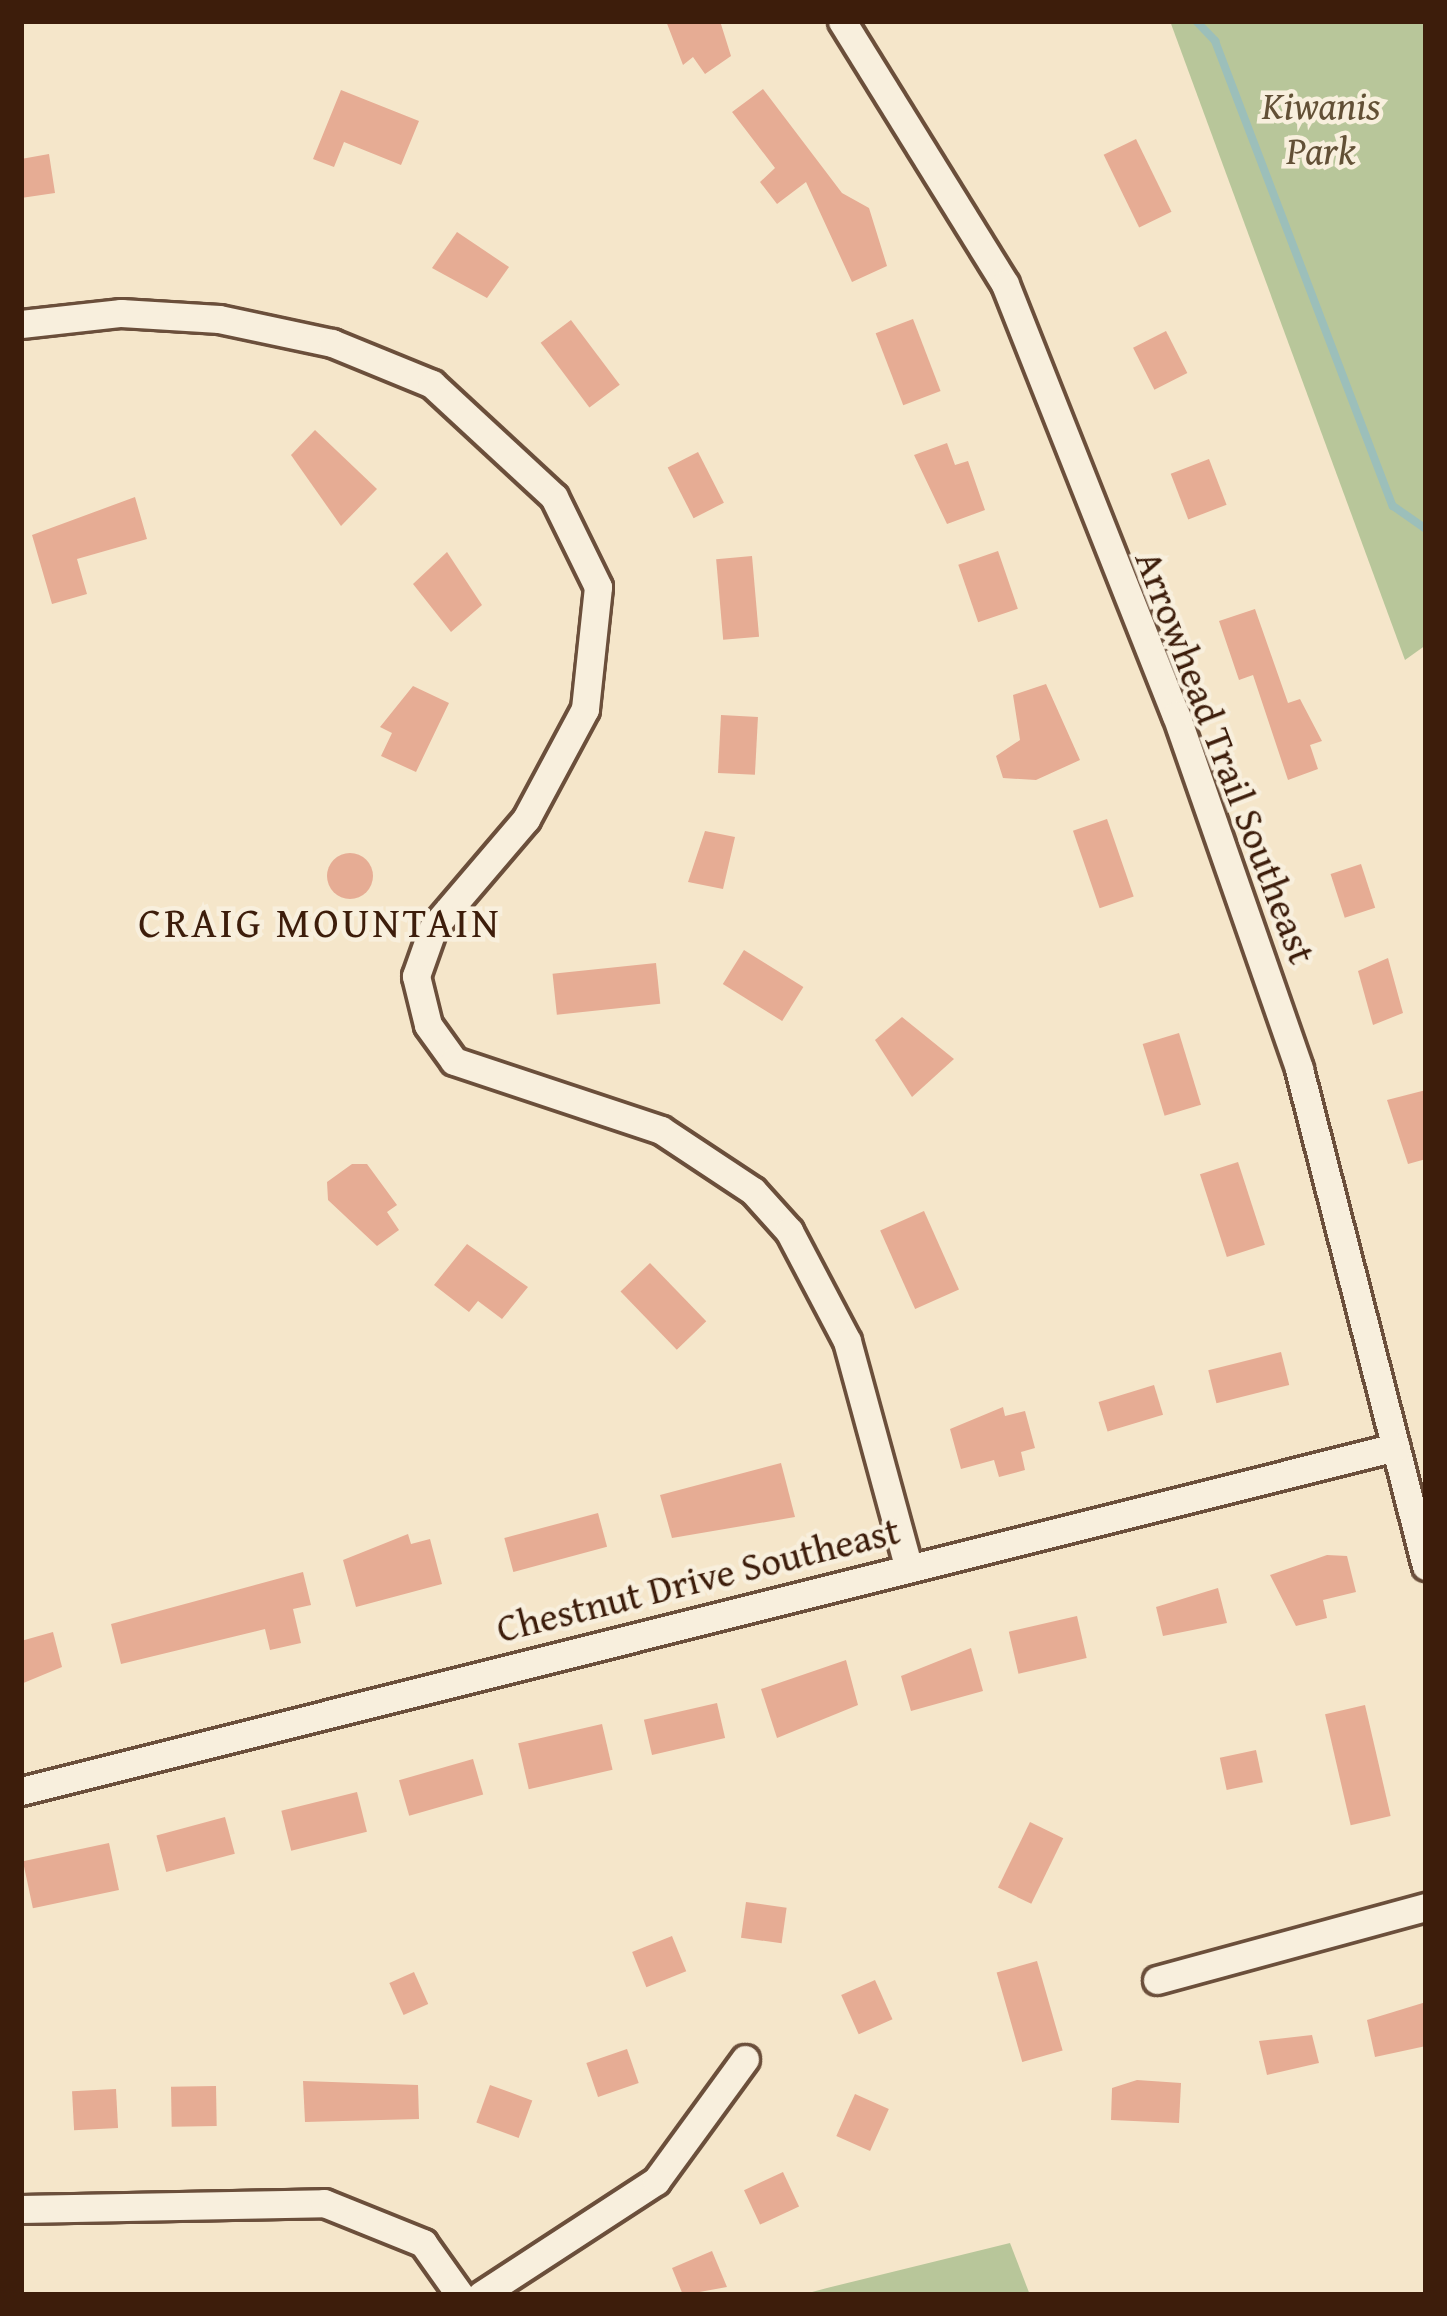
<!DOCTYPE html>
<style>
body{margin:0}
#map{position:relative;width:1447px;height:2316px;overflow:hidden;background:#f5e6ca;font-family:"Gentium Book Plus",serif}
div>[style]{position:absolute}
.green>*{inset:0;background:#b8c69a}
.stream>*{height:8px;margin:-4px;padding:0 4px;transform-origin:4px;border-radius:4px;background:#9cbfba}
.building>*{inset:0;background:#e6ac94;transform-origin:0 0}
.round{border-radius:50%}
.roads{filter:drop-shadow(3px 0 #6b4f3b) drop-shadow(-3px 0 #6b4f3b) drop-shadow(0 3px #6b4f3b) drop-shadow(0 -3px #6b4f3b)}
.minor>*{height:27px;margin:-13.5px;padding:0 13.5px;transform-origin:13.5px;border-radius:13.5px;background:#f8efdd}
span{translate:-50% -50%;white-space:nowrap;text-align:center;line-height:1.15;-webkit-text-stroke:9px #f8efdd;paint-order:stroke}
.park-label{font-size:39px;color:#625036;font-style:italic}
.street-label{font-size:39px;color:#3d1d0b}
.neighbourhood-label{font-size:42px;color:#3d1d0b;letter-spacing:3px}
.frame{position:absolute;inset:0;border:24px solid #3d1d0b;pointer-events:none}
</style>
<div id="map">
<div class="green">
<div style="clip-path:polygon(1170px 21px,1426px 21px,1426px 645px,1405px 660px)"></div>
<div style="clip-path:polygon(1010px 2243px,1030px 2295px,801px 2295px,827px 2288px)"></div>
</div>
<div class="stream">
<div style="left:1196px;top:21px;width:28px;rotate:46deg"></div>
<div style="left:1215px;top:41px;width:498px;rotate:69.1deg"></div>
<div style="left:1393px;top:506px;width:40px;rotate:34.9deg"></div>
</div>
<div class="building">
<div style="clip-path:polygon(666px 21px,720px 21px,731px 56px,705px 74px,693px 57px,683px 65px)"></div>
<div style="clip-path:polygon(763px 89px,842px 193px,869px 208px,887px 266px,852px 282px,806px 182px,777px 204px,760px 182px,775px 168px,732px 112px)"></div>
<div style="clip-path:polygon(341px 90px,419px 121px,401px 165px,344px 142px,334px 167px,313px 159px)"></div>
<div style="left:1136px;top:139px;width:81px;height:36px;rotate:64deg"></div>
<div style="clip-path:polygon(49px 154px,55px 193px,21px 198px,21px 159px)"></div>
<div style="clip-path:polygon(457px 232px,509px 267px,487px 298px,432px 268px)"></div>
<div style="left:913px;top:319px;width:77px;height:40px;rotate:69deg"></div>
<div style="left:571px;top:320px;width:81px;height:38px;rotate:53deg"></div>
<div style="left:1166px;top:331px;width:47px;height:37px;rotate:63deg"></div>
<div style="clip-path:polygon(315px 430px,377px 489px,341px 526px,291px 455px)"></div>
<div style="clip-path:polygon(947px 443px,955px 465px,968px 461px,985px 510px,947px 524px,914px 455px)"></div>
<div style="left:698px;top:452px;width:57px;height:34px;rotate:63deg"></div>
<div style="left:1209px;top:459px;width:49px;height:41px;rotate:69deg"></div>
<div style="clip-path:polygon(135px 497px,147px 539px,77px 559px,87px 594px,52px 604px,32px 535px)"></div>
<div style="left:998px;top:551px;width:61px;height:42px;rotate:71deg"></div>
<div style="clip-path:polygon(447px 552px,482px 605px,451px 632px,413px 584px)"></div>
<div style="left:752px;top:556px;width:81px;height:36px;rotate:85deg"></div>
<div style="clip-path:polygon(1255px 609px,1288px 703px,1300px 699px,1322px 741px,1310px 745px,1318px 769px,1288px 780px,1253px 675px,1239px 680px,1219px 621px)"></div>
<div style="clip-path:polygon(1046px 684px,1080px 760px,1036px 780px,1003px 778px,996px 756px,1020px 740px,1013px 695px)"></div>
<div style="clip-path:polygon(413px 686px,449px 703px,416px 772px,381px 756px,392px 733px,380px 727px)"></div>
<div style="left:721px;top:715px;width:37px;height:58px;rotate:3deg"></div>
<div style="left:1107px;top:819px;width:82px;height:36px;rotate:71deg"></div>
<div style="clip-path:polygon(705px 831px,735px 837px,723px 889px,688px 882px)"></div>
<div class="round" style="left:327px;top:853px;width:46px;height:46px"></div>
<div style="left:1361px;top:864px;width:46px;height:32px;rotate:72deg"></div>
<div style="left:744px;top:950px;width:70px;height:40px;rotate:32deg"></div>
<div style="clip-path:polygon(1388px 958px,1403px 1013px,1373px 1025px,1358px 971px)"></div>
<div style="left:656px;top:963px;width:41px;height:104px;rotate:84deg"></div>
<div style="clip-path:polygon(902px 1017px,954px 1059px,912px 1097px,875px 1040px)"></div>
<div style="left:1179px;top:1033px;width:75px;height:38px;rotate:73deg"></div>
<div style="clip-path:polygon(1426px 1090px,1426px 1159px,1408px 1164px,1387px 1100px)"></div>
<div style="left:1238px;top:1162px;width:87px;height:40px;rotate:72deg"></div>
<div style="clip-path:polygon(352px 1164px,367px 1164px,397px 1205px,387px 1212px,399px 1230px,377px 1246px,328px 1200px,327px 1182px)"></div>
<div style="left:924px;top:1211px;width:86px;height:48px;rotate:66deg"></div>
<div style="clip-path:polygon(467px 1244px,528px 1287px,502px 1319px,478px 1301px,469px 1312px,434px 1285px)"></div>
<div style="left:650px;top:1263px;width:81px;height:41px;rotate:46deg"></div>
<div style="left:1281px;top:1352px;width:34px;height:75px;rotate:76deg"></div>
<div style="left:1154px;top:1385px;width:31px;height:58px;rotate:73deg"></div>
<div style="clip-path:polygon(1003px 1407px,1005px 1416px,1025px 1411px,1035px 1448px,1021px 1452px,1025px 1470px,999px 1477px,994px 1460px,961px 1469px,950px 1429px)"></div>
<div style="clip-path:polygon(781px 1463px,795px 1517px,672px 1538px,660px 1495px)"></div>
<div style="left:598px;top:1513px;width:35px;height:97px;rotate:75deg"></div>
<div style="clip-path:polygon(408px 1534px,411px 1544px,430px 1539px,442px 1584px,356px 1607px,343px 1560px)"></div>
<div style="clip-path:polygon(1327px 1555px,1347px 1556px,1356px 1592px,1323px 1600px,1327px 1618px,1296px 1626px,1270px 1575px)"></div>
<div style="clip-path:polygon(303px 1572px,311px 1605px,293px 1609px,301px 1643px,270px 1650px,265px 1629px,121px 1664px,111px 1624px)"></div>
<div style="clip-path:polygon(1218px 1588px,1227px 1623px,1163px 1636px,1156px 1607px)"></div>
<div style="left:1077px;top:1616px;width:43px;height:70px;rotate:77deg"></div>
<div style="clip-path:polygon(53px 1632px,62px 1667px,21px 1684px,21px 1641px)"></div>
<div style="clip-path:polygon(971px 1648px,983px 1691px,911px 1711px,901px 1676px)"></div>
<div style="clip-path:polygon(846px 1660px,858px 1705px,777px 1738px,761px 1689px)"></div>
<div style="left:717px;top:1703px;width:36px;height:75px;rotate:77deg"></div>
<div style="left:1365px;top:1705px;width:114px;height:41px;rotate:77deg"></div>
<div style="left:602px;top:1724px;width:47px;height:86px;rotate:77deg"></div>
<div style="left:1256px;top:1750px;width:33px;height:37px;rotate:78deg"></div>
<div style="left:473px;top:1759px;width:37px;height:77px;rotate:74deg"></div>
<div style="left:357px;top:1792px;width:41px;height:78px;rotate:76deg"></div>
<div style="left:225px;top:1817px;width:38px;height:71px;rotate:75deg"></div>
<div style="left:1030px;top:1822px;width:37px;height:73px;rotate:26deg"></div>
<div style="left:109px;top:1843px;width:48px;height:88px;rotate:78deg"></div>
<div style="left:746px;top:1902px;width:41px;height:36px;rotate:8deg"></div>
<div style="left:672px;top:1936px;width:38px;height:43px;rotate:68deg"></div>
<div style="left:1037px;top:1961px;width:93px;height:42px;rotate:74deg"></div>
<div style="left:414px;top:1972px;width:35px;height:27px;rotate:66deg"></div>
<div style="left:875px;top:1980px;width:43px;height:37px;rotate:66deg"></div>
<div style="clip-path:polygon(1426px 2002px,1426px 2046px,1375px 2057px,1367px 2020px)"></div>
<div style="clip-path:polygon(1312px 2035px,1319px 2063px,1267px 2075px,1259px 2041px)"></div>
<div style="left:627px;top:2049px;width:36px;height:43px;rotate:71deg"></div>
<div style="clip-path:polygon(1137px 2080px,1181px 2083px,1179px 2123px,1111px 2120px,1112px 2088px)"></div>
<div style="clip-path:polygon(303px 2081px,418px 2085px,419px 2119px,305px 2122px)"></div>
<div style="left:490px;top:2085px;width:45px;height:40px;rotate:20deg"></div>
<div style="left:216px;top:2086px;width:40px;height:45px;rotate:89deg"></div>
<div style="left:116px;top:2089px;width:39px;height:44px;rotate:87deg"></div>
<div style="left:855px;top:2094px;width:37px;height:46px;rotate:24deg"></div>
<div style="left:783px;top:2172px;width:38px;height:43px;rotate:65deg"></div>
<div style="clip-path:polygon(712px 2251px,727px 2287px,683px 2295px,672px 2268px)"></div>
</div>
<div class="roads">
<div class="minor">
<div style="left:842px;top:21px;width:309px;rotate:58.2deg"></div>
<div style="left:1005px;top:284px;width:464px;rotate:68.4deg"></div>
<div style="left:1176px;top:715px;width:375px;rotate:70.8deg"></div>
<div style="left:1299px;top:1069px;width:513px;rotate:75.67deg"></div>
<div style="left:21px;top:324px;width:101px;rotate:-6.3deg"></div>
<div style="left:121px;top:313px;width:98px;rotate:3.5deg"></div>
<div style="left:219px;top:319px;width:116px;rotate:12deg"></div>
<div style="left:332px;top:343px;width:108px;rotate:22.3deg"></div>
<div style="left:432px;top:384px;width:166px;rotate:42.8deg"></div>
<div style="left:554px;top:497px;width:100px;rotate:63.9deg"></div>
<div style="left:598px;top:587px;width:123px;rotate:96.1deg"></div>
<div style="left:585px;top:709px;width:125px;rotate:118.2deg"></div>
<div style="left:526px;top:819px;width:143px;rotate:130.5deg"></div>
<div style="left:433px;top:928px;width:51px;rotate:109.5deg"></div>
<div style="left:416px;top:976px;width:50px;rotate:76.2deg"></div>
<div style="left:428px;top:1025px;width:44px;rotate:54.2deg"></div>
<div style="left:454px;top:1061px;width:218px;rotate:18.4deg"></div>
<div style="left:661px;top:1130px;width:110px;rotate:33.5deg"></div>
<div style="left:753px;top:1191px;width:54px;rotate:48deg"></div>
<div style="left:789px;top:1231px;width:124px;rotate:62.2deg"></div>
<div style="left:847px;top:1341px;width:232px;rotate:74.8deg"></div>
<div style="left:21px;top:1791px;width:1417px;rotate:-14.05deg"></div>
<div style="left:1157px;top:1980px;width:279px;rotate:-15.2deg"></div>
<div style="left:21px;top:2209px;width:303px;rotate:-1.1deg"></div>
<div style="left:324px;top:2203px;width:107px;rotate:22deg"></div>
<div style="left:423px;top:2243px;width:64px;rotate:54.6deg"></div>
<div style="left:481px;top:2295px;width:209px;rotate:-33.1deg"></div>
<div style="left:656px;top:2181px;width:151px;rotate:-53.9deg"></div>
</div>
</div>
<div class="park-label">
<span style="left:1321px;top:128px">Kiwanis<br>Park</span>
</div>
<div class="street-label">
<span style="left:1226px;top:757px;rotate:69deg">Arrowhead Trail Southeast</span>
<span style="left:698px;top:1579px;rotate:-14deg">Chestnut Drive Southeast</span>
</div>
<div class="neighbourhood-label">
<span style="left:320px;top:922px">CRAIG MOUNTAIN</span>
</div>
<div class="frame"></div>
</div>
